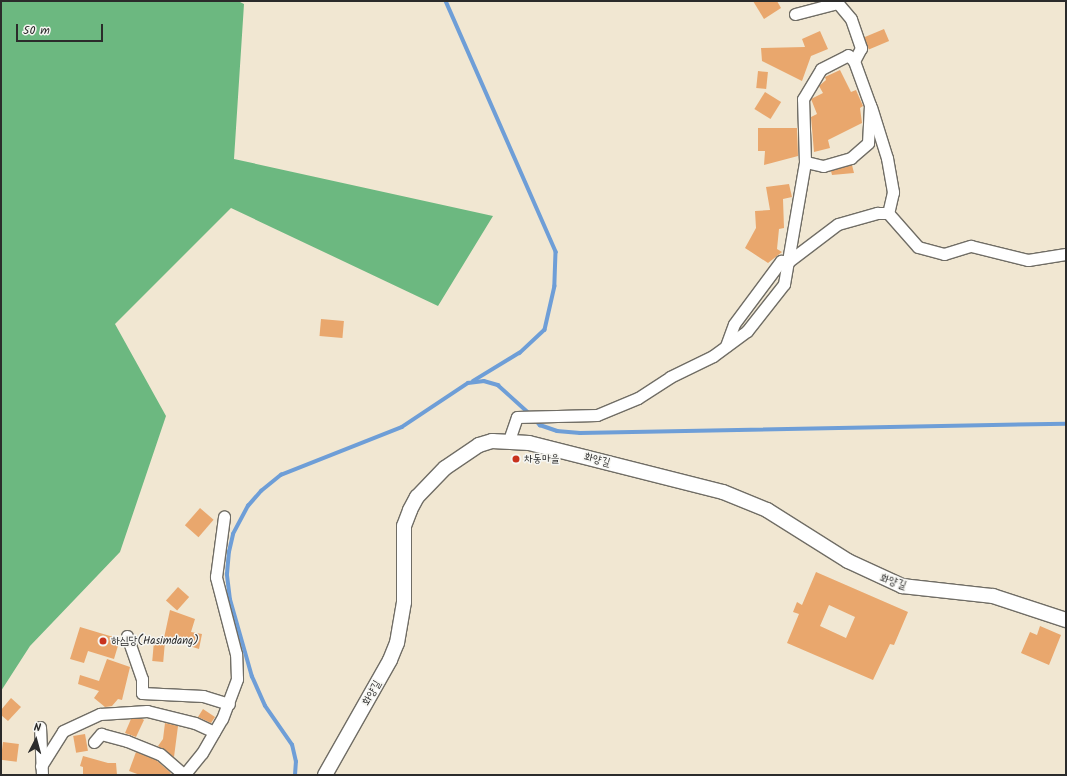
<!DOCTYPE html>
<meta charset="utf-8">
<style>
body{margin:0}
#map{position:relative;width:1067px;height:776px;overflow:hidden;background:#f1e7d2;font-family:Kalam,"Poor Story",sans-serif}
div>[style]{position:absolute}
.forest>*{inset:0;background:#6cb880}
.stream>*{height:3.5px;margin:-1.75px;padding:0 1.75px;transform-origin:1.75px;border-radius:1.75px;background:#6e9ed7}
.building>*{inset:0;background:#e9a76d;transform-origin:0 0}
.roads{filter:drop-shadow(1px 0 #706d65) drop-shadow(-1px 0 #706d65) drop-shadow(0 1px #706d65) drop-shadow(0 -1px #706d65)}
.minor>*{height:11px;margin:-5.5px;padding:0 5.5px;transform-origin:5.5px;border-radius:5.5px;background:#fff}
.tertiary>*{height:14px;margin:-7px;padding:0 7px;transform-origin:7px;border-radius:7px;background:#fff}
.dots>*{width:11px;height:11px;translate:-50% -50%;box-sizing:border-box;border:2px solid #f6f6f2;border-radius:50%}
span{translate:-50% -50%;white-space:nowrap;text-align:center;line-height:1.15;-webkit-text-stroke:3px #f6f6f2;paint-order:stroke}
.poi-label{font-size:11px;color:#2b2b2b}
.left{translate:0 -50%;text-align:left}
.street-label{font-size:11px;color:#2b2b2b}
.frame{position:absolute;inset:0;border:2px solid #2b2b2b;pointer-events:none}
.north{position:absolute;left:16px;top:720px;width:40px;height:40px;-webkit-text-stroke:3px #f6f6f2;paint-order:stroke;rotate:6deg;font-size:11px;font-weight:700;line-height:16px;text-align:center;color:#2b2b2b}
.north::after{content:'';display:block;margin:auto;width:14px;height:18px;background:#2b2b2b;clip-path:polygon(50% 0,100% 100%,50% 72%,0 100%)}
.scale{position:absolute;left:16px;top:24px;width:87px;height:18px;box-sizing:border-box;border:2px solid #2b2b2b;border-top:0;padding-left:5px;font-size:12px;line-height:14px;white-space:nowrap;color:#2b2b2b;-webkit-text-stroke:3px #f6f6f2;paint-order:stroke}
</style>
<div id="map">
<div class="forest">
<div style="clip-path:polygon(1px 1px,238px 1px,244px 4px,234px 159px,493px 216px,438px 306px,231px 208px,115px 324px,166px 416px,120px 552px,30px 646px,1px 691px)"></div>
</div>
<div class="stream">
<div style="left:446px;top:1px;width:274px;rotate:66.3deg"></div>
<div style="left:556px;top:252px;width:34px;rotate:92deg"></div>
<div style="left:555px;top:286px;width:45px;rotate:102.8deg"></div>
<div style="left:545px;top:330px;width:34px;rotate:137deg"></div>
<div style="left:520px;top:353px;width:54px;rotate:148.7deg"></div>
<div style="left:535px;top:419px;width:8px;rotate:50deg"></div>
<div style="left:540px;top:425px;width:18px;rotate:19deg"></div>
<div style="left:557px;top:431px;width:23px;rotate:5deg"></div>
<div style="left:580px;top:433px;width:486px;rotate:-1.1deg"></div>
<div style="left:295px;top:775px;width:13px;rotate:-86deg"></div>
<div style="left:296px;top:762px;width:17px;rotate:-103deg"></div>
<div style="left:292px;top:745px;width:47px;rotate:-124.7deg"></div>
<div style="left:265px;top:706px;width:32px;rotate:-114deg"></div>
<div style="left:252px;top:677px;width:80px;rotate:-105.9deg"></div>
<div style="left:230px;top:600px;width:26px;rotate:-97deg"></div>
<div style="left:227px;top:574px;width:22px;rotate:-85deg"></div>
<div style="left:229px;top:552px;width:18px;rotate:-77deg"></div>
<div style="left:233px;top:534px;width:32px;rotate:-62deg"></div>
<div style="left:248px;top:506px;width:20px;rotate:-49deg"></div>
<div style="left:261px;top:491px;width:26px;rotate:-39deg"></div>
<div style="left:281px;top:475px;width:130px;rotate:-21.6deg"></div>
<div style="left:402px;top:427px;width:79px;rotate:-33.7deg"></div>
<div style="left:468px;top:383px;width:16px;rotate:-7deg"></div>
<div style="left:484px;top:381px;width:15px;rotate:16deg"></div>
<div style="left:498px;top:385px;width:42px;rotate:42.1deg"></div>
</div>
<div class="building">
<div style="clip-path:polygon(753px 1px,777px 1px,781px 8px,764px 19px)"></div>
<div style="left:884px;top:29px;width:13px;height:22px;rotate:67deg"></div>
<div style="clip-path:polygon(820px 31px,828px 49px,811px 56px,802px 81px,762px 61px,761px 48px,805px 47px,802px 39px)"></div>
<div style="clip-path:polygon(840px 70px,851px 92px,856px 90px,863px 106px,860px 108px,862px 123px,828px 140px,830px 148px,814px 152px,811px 117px,817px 114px,811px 99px,823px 93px,819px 86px,826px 80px,825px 77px)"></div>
<div style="left:758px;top:71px;width:10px;height:17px;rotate:6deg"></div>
<div style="left:765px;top:92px;width:19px;height:20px;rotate:32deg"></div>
<div style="clip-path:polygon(758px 128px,797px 128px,798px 156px,764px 165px,765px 151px,758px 151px)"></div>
<div style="clip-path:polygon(852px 165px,854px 173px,832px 175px,831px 171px)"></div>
<div style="clip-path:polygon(789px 184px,792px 197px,783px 199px,784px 228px,779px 229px,777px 249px,782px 252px,768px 263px,745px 248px,756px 228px,755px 211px,770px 210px,766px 187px)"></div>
<div style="left:321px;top:319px;width:23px;height:17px;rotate:5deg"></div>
<div style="left:200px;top:508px;width:18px;height:23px;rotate:41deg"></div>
<div style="clip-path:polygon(evenodd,816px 572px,908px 612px,894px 645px,890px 644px,873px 680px,787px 643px,799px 614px,793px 612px,797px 602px,802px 605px,816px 572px,829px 605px,855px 617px,846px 638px,820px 626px,829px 605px)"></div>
<div style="left:178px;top:587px;width:15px;height:18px;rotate:42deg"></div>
<div style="clip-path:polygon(170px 610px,195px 619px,191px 632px,202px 634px,199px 649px,164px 638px)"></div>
<div style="clip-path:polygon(1040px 626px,1061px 635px,1049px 665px,1021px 653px,1030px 632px,1037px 635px)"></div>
<div style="clip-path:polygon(80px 627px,120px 639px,114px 659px,88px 651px,84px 663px,70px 659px)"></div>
<div style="left:154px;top:641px;width:11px;height:20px;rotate:5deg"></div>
<div style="clip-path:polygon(107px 659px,130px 667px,122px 700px,118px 699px,112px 706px,105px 707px,94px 698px,99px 691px,78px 684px,80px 675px,99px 681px)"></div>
<div style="clip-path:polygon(11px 698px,21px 707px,8px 721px,1px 715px,1px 710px)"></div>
<div style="clip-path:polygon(203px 709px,215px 717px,211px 723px,198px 717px)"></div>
<div style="clip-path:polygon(141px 718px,144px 720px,136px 737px,125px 733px,131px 719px)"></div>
<div style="clip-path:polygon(165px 723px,178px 726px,174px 757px,158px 746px,163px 739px)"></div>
<div style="left:85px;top:734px;width:17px;height:12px;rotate:80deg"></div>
<div style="left:3px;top:742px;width:16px;height:18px;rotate:7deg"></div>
<div style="clip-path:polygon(136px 752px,156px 760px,171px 773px,169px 775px,140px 775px,129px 771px)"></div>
<div style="clip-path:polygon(83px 756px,108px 763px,116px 763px,117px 775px,83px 775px,83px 767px,80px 766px)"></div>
</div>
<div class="roads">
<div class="minor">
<div style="left:836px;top:1px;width:23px;rotate:50deg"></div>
<div style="left:851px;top:19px;width:31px;rotate:71deg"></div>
<div style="left:861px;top:48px;width:15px;rotate:118deg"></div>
<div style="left:795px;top:14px;width:43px;rotate:-14.7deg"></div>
<div style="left:871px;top:107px;width:53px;rotate:72.6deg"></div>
<div style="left:887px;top:158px;width:35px;rotate:80deg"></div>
<div style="left:893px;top:192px;width:22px;rotate:103deg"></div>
<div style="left:726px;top:346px;width:23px;rotate:-70deg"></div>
<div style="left:734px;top:324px;width:79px;rotate:-53.3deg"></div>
<div style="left:781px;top:261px;width:8px"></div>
<div style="left:789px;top:261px;width:61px;rotate:-37.1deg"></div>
<div style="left:838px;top:224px;width:41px;rotate:-15.8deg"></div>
<div style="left:877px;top:213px;width:11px"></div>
<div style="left:888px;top:213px;width:45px;rotate:48.6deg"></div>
<div style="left:918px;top:247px;width:27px;rotate:15deg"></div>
<div style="left:944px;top:254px;width:28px;rotate:-17deg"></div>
<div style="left:971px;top:246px;width:59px;rotate:13.8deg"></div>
<div style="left:1028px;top:260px;width:38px;rotate:-9deg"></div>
<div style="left:509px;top:440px;width:24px;rotate:-71deg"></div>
<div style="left:517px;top:417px;width:80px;rotate:-1.4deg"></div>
<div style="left:597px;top:415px;width:44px;rotate:-22.5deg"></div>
<div style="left:638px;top:398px;width:38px;rotate:-33deg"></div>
<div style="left:670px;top:377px;width:48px;rotate:-26deg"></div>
<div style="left:713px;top:356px;width:42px;rotate:-36.3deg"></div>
<div style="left:747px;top:331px;width:60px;rotate:-51.8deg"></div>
<div style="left:784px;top:284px;width:124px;rotate:-80.2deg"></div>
<div style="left:805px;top:162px;width:63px;rotate:-91.8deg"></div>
<div style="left:803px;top:99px;width:35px;rotate:-59deg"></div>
<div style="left:821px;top:69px;width:30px;rotate:-27deg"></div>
<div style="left:848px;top:55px;width:8px;rotate:45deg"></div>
<div style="left:854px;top:61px;width:47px;rotate:70deg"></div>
<div style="left:870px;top:105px;width:38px;rotate:93deg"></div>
<div style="left:868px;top:143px;width:23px;rotate:139deg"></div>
<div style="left:851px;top:158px;width:29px;rotate:164deg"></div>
<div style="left:823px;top:166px;width:18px;rotate:-167deg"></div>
<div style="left:127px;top:636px;width:46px;rotate:70.8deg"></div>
<div style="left:142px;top:679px;width:14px;rotate:90deg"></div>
<div style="left:142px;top:693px;width:61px;rotate:2.8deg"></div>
<div style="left:203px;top:696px;width:27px;rotate:17deg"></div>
<div style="left:40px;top:727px;width:48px;rotate:87.6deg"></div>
<div style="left:94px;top:742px;width:11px;rotate:-49deg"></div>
<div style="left:101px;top:734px;width:27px;rotate:15deg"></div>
<div style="left:127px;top:741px;width:35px;rotate:22deg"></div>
<div style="left:160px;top:754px;width:32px;rotate:41deg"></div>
<div style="left:41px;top:766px;width:41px;rotate:-57.8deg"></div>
<div style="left:63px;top:731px;width:41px;rotate:-24.7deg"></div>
<div style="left:100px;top:714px;width:47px;rotate:-3.7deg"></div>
<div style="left:147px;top:711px;width:49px;rotate:14deg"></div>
<div style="left:195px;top:723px;width:21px;rotate:25deg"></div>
<div style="left:184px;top:775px;width:28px;rotate:-51deg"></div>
<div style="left:202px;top:753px;width:39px;rotate:-60deg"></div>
<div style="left:222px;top:719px;width:43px;rotate:-69.4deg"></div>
<div style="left:237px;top:679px;width:25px;rotate:-92deg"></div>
<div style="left:236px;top:654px;width:80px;rotate:-104.6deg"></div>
<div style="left:216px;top:577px;width:61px;rotate:-82.4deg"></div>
</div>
<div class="tertiary">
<div style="left:325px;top:775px;width:132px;rotate:-60.5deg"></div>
<div style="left:390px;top:660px;width:18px;rotate:-68deg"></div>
<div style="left:397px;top:643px;width:42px;rotate:-80.3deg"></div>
<div style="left:404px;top:602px;width:76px;rotate:-90deg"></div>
<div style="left:404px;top:526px;width:17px;rotate:-69deg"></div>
<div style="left:410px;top:510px;width:15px;rotate:-62deg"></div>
<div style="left:417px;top:497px;width:40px;rotate:-46deg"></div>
<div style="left:445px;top:468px;width:41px;rotate:-34.1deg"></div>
<div style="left:479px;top:445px;width:14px;rotate:-17deg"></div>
<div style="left:492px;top:441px;width:37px;rotate:3deg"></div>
<div style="left:529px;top:443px;width:200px;rotate:14.2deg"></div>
<div style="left:723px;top:492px;width:48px;rotate:22.2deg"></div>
<div style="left:767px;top:510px;width:96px;rotate:32.2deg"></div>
<div style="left:848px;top:561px;width:60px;rotate:24.8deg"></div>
<div style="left:902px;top:586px;width:92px;rotate:6.3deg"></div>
<div style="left:993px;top:596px;width:77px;rotate:18.2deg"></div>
</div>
</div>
<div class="dots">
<div style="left:516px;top:459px;background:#c8321e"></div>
<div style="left:103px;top:641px;background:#c8321e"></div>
</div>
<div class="poi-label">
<span class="left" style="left:524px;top:459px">차동마을</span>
<span class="left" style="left:111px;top:641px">하심당(Hasimdang)</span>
</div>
<div class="street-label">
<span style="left:597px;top:460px;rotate:14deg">화양길</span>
<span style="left:893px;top:582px;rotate:19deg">화양길</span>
<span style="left:372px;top:693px;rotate:-61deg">화양길</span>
</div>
<div class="frame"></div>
<div class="north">N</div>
<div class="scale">50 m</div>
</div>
